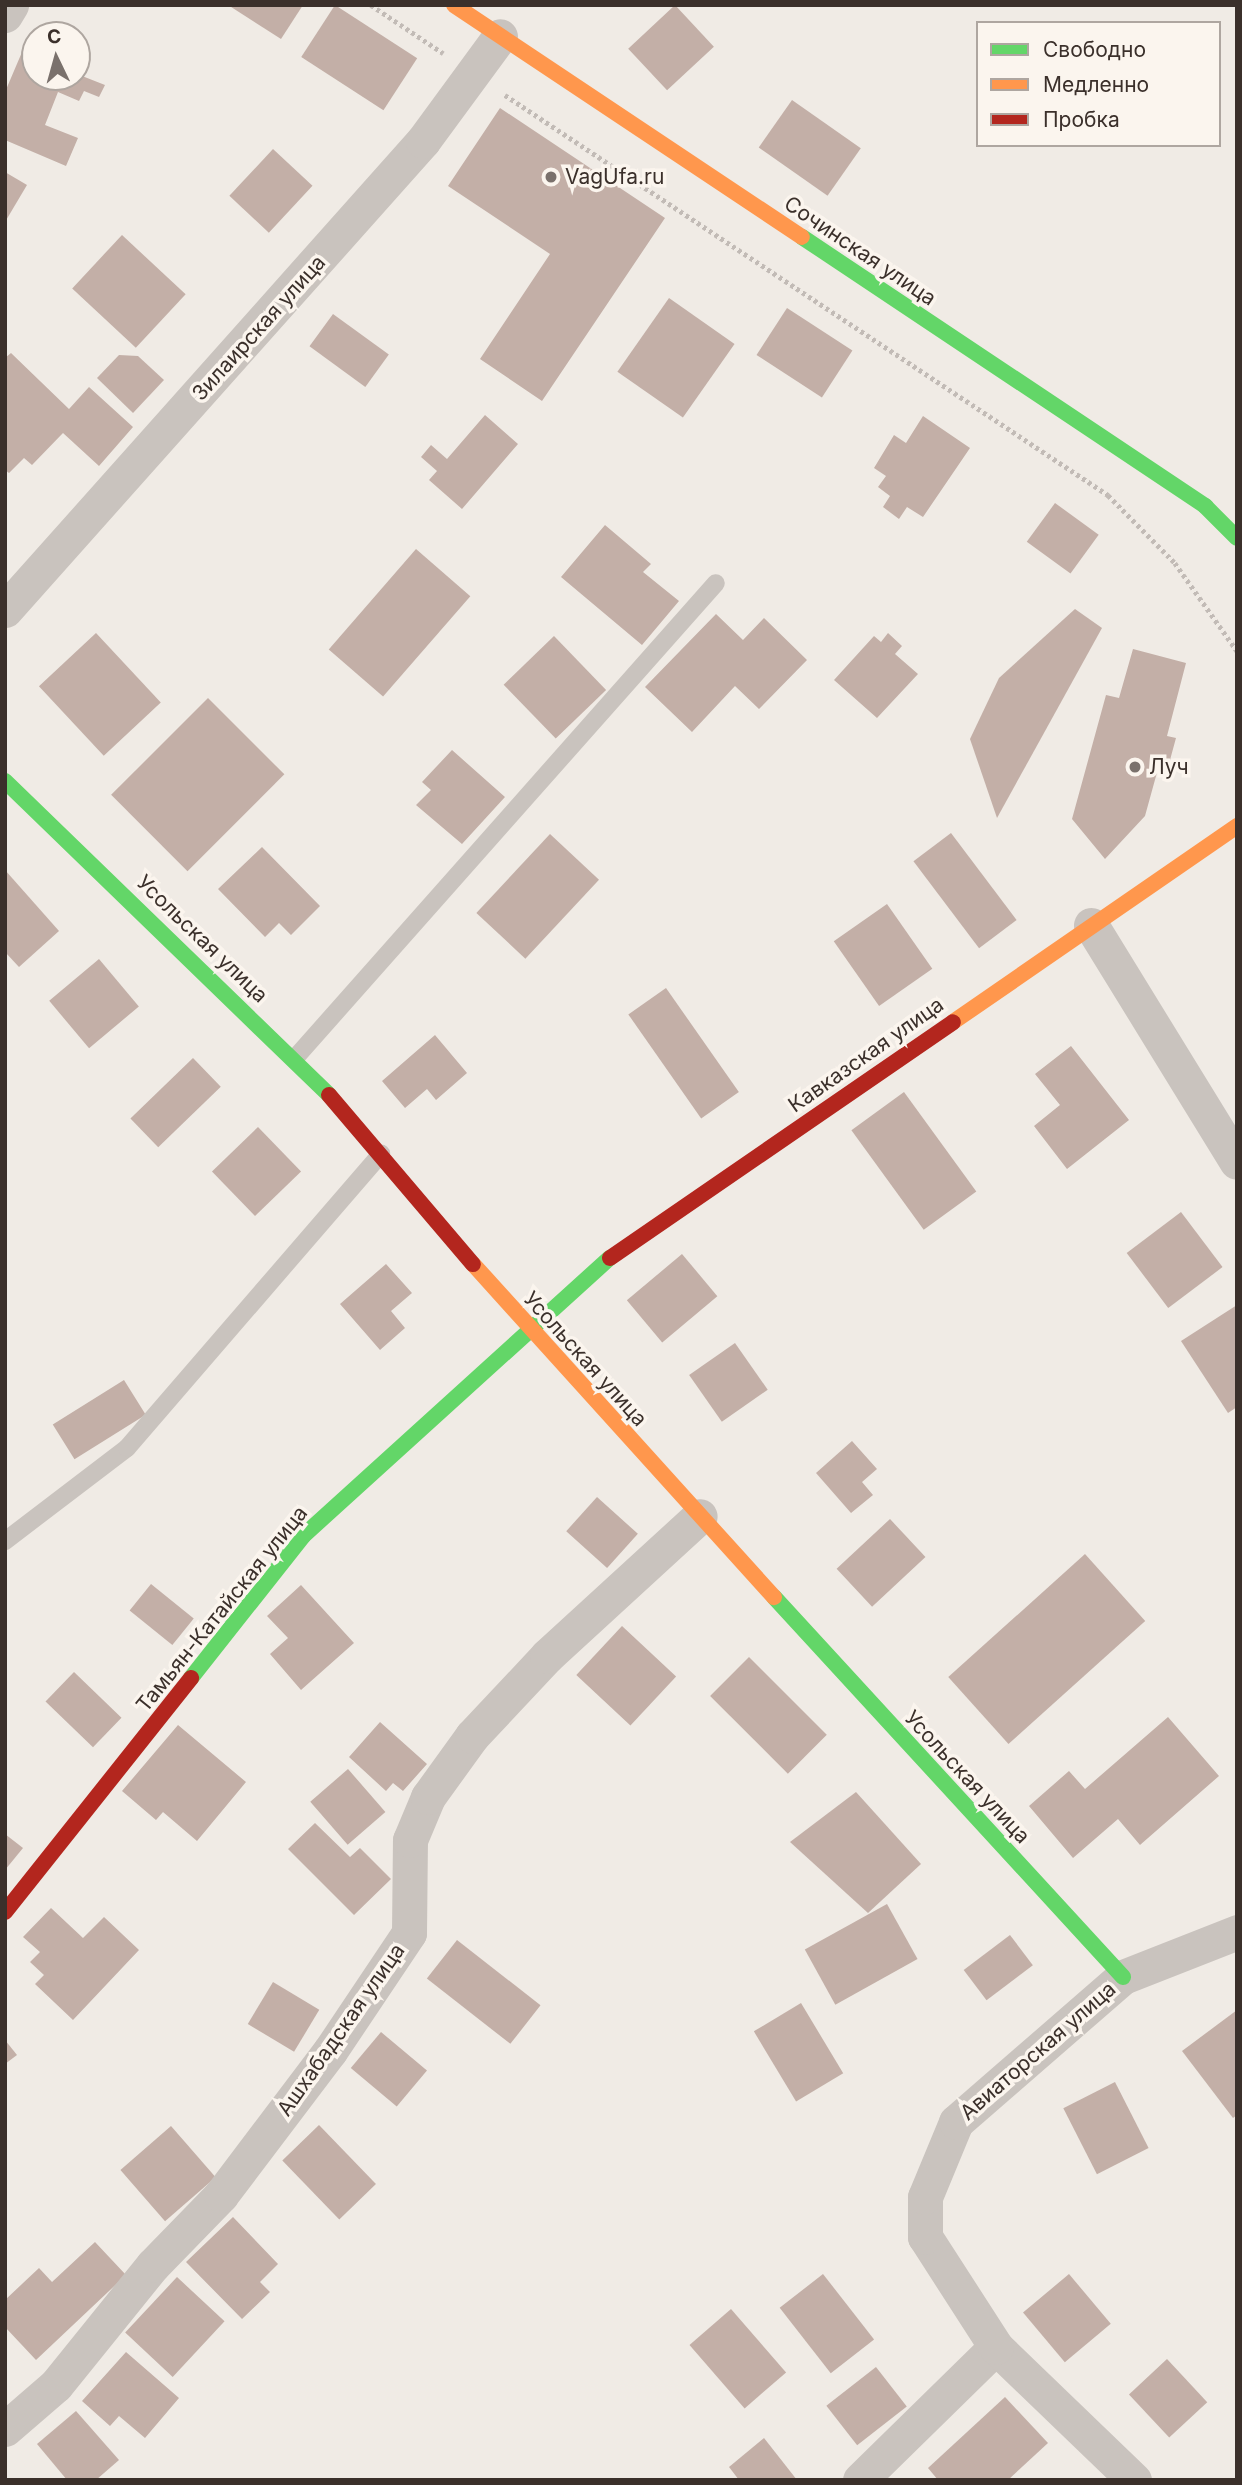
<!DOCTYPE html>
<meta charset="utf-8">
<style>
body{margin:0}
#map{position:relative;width:1242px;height:2485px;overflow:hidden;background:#f0ebe5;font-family:Inter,sans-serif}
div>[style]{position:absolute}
.building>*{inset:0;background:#c3afa7;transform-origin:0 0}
.path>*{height:4.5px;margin-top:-2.25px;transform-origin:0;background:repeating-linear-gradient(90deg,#c2bbb6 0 3.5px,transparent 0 7px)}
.lane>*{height:18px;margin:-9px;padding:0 9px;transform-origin:9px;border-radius:9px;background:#c9c3be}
.street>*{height:35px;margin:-17.5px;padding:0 17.5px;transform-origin:17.5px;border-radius:17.5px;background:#c9c3be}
.fast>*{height:16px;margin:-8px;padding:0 8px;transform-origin:8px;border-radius:8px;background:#63d668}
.slow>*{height:16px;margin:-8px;padding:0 8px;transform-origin:8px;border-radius:8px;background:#ff974d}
.jam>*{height:16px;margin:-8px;padding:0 8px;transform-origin:8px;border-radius:8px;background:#b3261e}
.dots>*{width:19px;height:19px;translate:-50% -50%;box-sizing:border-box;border:4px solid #fbf5ee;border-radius:50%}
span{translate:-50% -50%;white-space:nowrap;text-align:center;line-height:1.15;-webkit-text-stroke:7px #fbf5ee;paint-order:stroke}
.poi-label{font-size:21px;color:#3b302b}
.left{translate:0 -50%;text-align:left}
.street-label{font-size:21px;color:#3b302b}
.frame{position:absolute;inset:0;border:7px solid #3b302b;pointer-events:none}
.legend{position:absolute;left:976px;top:21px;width:245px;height:126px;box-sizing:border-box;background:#fbf5ee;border:2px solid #aea6a0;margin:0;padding:9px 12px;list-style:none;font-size:21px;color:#3b302b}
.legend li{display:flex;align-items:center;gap:14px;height:35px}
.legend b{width:35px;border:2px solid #aea6a0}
.north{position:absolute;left:21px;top:21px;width:70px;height:70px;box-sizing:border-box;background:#fbf5ee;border:2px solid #aea6a0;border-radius:50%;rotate:355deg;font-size:19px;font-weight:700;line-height:28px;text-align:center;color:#3b302b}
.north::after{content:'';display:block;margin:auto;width:24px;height:32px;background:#7a716c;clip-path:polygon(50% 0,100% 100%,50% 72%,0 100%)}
</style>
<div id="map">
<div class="building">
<div style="clip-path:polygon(228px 5px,303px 5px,281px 39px)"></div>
<div style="left:335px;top:5px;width:98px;height:62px;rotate:33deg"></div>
<div style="left:675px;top:5px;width:57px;height:64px;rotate:47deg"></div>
<div style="clip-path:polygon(28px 38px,35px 41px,35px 77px,77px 74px,105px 85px,99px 97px,84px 91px,79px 101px,58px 92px,45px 125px,78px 138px,66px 166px,5px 140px,5px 92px)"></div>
<div style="clip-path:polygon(77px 44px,86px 48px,81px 60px,77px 58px)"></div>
<div style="left:792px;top:100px;width:84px;height:58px;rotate:35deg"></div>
<div style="clip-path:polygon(500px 108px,665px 218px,542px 401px,480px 359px,550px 254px,448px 186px)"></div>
<div style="left:273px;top:149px;width:54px;height:64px;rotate:43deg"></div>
<div style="clip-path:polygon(5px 172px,27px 185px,5px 222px)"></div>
<div style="left:122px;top:235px;width:87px;height:73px;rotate:43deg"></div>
<div style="left:669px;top:298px;width:80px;height:90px;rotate:35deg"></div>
<div style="left:787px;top:308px;width:78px;height:56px;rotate:33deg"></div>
<div style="left:333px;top:314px;width:69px;height:40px;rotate:36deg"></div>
<div style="clip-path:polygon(11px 353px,69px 409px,89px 387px,133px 427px,99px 466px,63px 433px,32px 465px,24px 458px,9px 473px,5px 470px,5px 358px)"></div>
<div style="clip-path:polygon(119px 355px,138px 356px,164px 380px,133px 413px,97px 378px)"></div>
<div style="clip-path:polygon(485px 415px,518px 444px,462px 509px,429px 480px,437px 471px,421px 457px,431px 445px,447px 459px)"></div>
<div style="clip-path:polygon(923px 416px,970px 448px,923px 517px,907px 507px,899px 519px,883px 507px,890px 496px,878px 487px,886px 476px,874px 468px,894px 435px,906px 443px)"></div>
<div style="left:1055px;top:503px;width:54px;height:48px;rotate:36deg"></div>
<div style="clip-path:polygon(605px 525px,651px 564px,643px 572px,679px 601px,642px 645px,561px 577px)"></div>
<div style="left:416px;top:549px;width:72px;height:133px;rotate:41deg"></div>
<div style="clip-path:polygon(1075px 609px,1102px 628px,997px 818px,970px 739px,999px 678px)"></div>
<div style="clip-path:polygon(716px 614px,743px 640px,764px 618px,807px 660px,759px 709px,735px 686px,692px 732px,645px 687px)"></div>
<div style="left:96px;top:633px;width:95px;height:78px;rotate:47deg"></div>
<div style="clip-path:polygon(888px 633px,902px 646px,895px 654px,918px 674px,877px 718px,834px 680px,874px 636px,881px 642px)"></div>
<div style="left:554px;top:636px;width:75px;height:70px;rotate:46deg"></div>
<div style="clip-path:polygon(1133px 649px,1186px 663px,1167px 736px,1176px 738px,1170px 760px,1161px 758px,1145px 816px,1105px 859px,1072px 819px,1106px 695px,1119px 698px)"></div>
<div style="left:208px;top:698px;width:108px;height:137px;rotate:45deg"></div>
<div style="clip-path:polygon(452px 750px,505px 797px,462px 844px,416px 805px,431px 790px,422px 782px)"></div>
<div style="left:951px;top:833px;width:109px;height:47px;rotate:53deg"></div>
<div style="left:550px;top:834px;width:67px;height:108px;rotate:43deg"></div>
<div style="clip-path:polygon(262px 847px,320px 906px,291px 935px,279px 923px,265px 937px,218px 889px)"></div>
<div style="clip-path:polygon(5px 870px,59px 931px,19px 967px,5px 952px)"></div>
<div style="left:887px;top:904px;width:79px;height:65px;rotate:55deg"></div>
<div style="left:99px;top:959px;width:62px;height:65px;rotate:50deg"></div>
<div style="left:666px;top:988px;width:127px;height:46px;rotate:55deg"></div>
<div style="clip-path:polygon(435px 1035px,467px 1073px,436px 1100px,427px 1089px,405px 1108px,382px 1081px)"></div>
<div style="clip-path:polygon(1071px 1046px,1129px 1120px,1067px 1169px,1034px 1126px,1060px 1105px,1035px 1074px)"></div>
<div style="left:193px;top:1058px;width:40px;height:87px;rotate:46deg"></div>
<div style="left:904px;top:1092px;width:123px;height:65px;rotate:54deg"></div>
<div style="left:258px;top:1127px;width:62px;height:64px;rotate:46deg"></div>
<div style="left:1181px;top:1212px;width:69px;height:68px;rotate:53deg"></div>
<div style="left:682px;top:1254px;width:55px;height:72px;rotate:50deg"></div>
<div style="clip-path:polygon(386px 1264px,412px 1293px,391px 1311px,405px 1328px,380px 1350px,340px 1304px)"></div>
<div style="clip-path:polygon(1237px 1305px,1237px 1407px,1228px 1413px,1181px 1341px)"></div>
<div style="left:735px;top:1343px;width:57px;height:56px;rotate:55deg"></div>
<div style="left:124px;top:1380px;width:41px;height:84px;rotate:58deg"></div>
<div style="clip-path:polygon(852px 1441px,877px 1469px,862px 1482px,873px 1495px,851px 1513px,816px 1473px)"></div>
<div style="left:597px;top:1497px;width:55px;height:46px;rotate:42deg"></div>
<div style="left:890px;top:1519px;width:52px;height:73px;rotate:47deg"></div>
<div style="left:1085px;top:1554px;width:90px;height:184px;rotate:48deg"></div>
<div style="left:151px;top:1584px;width:55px;height:34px;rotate:39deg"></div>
<div style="clip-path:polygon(301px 1585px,354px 1643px,301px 1690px,270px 1654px,288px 1638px,267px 1616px)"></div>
<div style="left:622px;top:1626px;width:74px;height:67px;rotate:43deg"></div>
<div style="left:749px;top:1657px;width:110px;height:55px;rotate:45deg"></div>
<div style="left:74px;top:1672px;width:66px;height:41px;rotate:44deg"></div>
<div style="clip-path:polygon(1168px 1717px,1219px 1776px,1140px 1845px,1118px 1819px,1073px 1858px,1029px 1806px,1069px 1771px,1085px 1789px)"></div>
<div style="clip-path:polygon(380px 1722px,427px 1764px,403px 1791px,393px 1783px,386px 1791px,349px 1757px)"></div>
<div style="clip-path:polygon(178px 1725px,246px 1782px,197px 1841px,163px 1812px,156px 1820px,122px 1791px)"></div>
<div style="left:348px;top:1769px;width:57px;height:50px;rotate:49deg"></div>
<div style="clip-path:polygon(856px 1792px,921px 1864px,868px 1913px,790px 1842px)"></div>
<div style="clip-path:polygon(315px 1823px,350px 1857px,360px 1848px,391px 1879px,354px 1915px,288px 1849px)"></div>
<div style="clip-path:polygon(5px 1834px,23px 1848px,5px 1870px)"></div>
<div style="left:887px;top:1904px;width:63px;height:94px;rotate:61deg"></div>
<div style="clip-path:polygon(51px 1908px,83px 1938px,104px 1917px,139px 1950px,73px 2020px,35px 1984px,44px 1975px,30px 1962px,40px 1952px,23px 1937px)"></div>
<div style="left:1010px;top:1935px;width:38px;height:58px;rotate:53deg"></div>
<div style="left:457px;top:1940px;width:106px;height:49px;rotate:38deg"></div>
<div style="left:273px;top:1982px;width:54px;height:49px;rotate:31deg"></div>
<div style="left:801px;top:2003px;width:82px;height:55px;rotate:59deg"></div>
<div style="clip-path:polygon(1237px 2010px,1237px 2115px,1233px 2118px,1182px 2051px)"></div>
<div style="left:381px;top:2032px;width:60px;height:47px;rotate:40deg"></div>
<div style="clip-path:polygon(5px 2040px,17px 2055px,5px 2064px)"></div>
<div style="left:1115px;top:2082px;width:74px;height:58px;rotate:63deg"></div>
<div style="left:319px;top:2125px;width:82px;height:51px;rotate:46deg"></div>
<div style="left:171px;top:2126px;width:68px;height:67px;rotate:49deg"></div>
<div style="clip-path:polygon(233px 2217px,278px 2264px,260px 2282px,270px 2292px,242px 2319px,186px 2262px)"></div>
<div style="clip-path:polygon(95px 2242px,126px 2275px,36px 2360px,5px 2327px,5px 2300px,39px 2268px,52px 2282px)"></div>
<div style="left:823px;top:2274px;width:83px;height:55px;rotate:52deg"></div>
<div style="left:1069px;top:2274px;width:65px;height:60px;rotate:50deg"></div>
<div style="left:177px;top:2277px;width:65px;height:76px;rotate:43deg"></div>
<div style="left:731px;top:2309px;width:84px;height:55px;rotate:49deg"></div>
<div style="clip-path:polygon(126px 2352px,179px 2398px,145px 2438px,119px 2416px,110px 2426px,82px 2401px)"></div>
<div style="left:1167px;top:2359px;width:59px;height:52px;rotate:47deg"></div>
<div style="left:876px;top:2367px;width:50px;height:63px;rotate:52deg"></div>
<div style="clip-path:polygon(1005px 2397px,1048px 2443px,1008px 2480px,938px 2480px,928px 2468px)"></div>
<div style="clip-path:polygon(76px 2411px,119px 2460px,96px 2480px,67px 2480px,37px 2444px)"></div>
<div style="clip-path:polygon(764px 2438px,797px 2480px,739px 2480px,729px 2467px)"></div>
</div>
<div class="path">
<div style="left:371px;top:5px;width:87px;rotate:33.7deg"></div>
<div style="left:505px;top:95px;width:724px;rotate:33.56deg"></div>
<div style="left:1108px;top:495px;width:95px;rotate:45.4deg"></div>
<div style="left:1175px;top:563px;width:108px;rotate:54.8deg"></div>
</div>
<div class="lane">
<div style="left:296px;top:1057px;width:633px;rotate:-48.46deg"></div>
<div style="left:5px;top:1541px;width:153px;rotate:-37.3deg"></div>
<div style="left:127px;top:1448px;width:389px;rotate:-49.2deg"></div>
</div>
<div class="street">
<div style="left:5px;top:15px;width:12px;rotate:-59deg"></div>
<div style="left:5px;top:610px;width:628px;rotate:-48.29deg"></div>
<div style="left:423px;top:141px;width:130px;rotate:-53.7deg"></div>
<div style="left:1091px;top:925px;width:278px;rotate:58.4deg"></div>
<div style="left:5px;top:2429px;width:67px;rotate:-40.8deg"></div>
<div style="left:56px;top:2385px;width:154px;rotate:-51.1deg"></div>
<div style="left:153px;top:2265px;width:98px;rotate:-45.8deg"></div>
<div style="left:221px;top:2195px;width:181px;rotate:-52.9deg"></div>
<div style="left:330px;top:2051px;width:142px;rotate:-56.2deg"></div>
<div style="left:409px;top:1933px;width:93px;rotate:-89.4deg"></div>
<div style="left:410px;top:1840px;width:47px;rotate:-67.3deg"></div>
<div style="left:428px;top:1797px;width:75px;rotate:-54.2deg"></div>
<div style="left:472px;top:1736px;width:110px;rotate:-46.8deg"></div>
<div style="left:547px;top:1656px;width:207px;rotate:-42.5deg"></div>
<div style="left:860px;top:2480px;width:190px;rotate:-44.4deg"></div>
<div style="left:1134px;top:2480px;width:192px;rotate:-136.1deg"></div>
<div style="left:996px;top:2347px;width:131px;rotate:-122.8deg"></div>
<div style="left:925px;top:2237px;width:40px;rotate:-90deg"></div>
<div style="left:925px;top:2197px;width:81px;rotate:-67.5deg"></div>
<div style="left:956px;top:2122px;width:221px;rotate:-41deg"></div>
<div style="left:1123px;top:1977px;width:123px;rotate:-21.5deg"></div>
</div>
<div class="fast">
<div style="left:802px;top:237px;width:485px;rotate:33.7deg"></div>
<div style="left:1205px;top:506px;width:45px;rotate:45deg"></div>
<div style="left:5px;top:781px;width:451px;rotate:44.1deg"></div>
<div style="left:774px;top:1597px;width:516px;rotate:47.43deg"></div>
<div style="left:191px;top:1678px;width:181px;rotate:-51.7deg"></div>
<div style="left:303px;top:1536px;width:414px;rotate:-42.2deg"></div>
</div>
<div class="slow">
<div style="left:454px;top:5px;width:418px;rotate:33.7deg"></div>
<div style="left:953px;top:1022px;width:345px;rotate:-34.6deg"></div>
<div style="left:473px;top:1264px;width:449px;rotate:47.9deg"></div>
</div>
<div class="jam">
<div style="left:329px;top:1095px;width:222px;rotate:49.6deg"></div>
<div style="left:610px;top:1258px;width:416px;rotate:-34.5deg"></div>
<div style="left:5px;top:1912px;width:299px;rotate:-51.5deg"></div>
</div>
<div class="dots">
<div style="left:551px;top:177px;background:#7a716c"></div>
<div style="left:1135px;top:767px;background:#7a716c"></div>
</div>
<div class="poi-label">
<span class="left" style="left:565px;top:177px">VagUfa.ru</span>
<span class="left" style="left:1149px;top:767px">Луч</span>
</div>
<div class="street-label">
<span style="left:860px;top:251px;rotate:34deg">Сочинская улица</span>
<span style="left:259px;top:328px;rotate:-48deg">Зилаирская улица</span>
<span style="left:202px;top:939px;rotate:44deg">Усольская улица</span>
<span style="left:866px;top:1055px;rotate:-35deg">Кавказская улица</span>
<span style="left:585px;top:1359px;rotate:48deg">Усольская улица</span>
<span style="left:222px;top:1609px;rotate:-51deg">Тамьян-Катайская улица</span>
<span style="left:967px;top:1777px;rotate:47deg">Усольская улица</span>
<span style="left:341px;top:2030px;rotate:-55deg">Ашхабадская улица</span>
<span style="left:1038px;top:2051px;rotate:-41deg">Авиаторская улица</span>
</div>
<div class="frame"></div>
<ul class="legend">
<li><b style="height:9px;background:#63d668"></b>Свободно</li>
<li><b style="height:9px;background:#ff974d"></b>Медленно</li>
<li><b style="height:9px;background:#b3261e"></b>Пробка</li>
</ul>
<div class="north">С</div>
</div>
